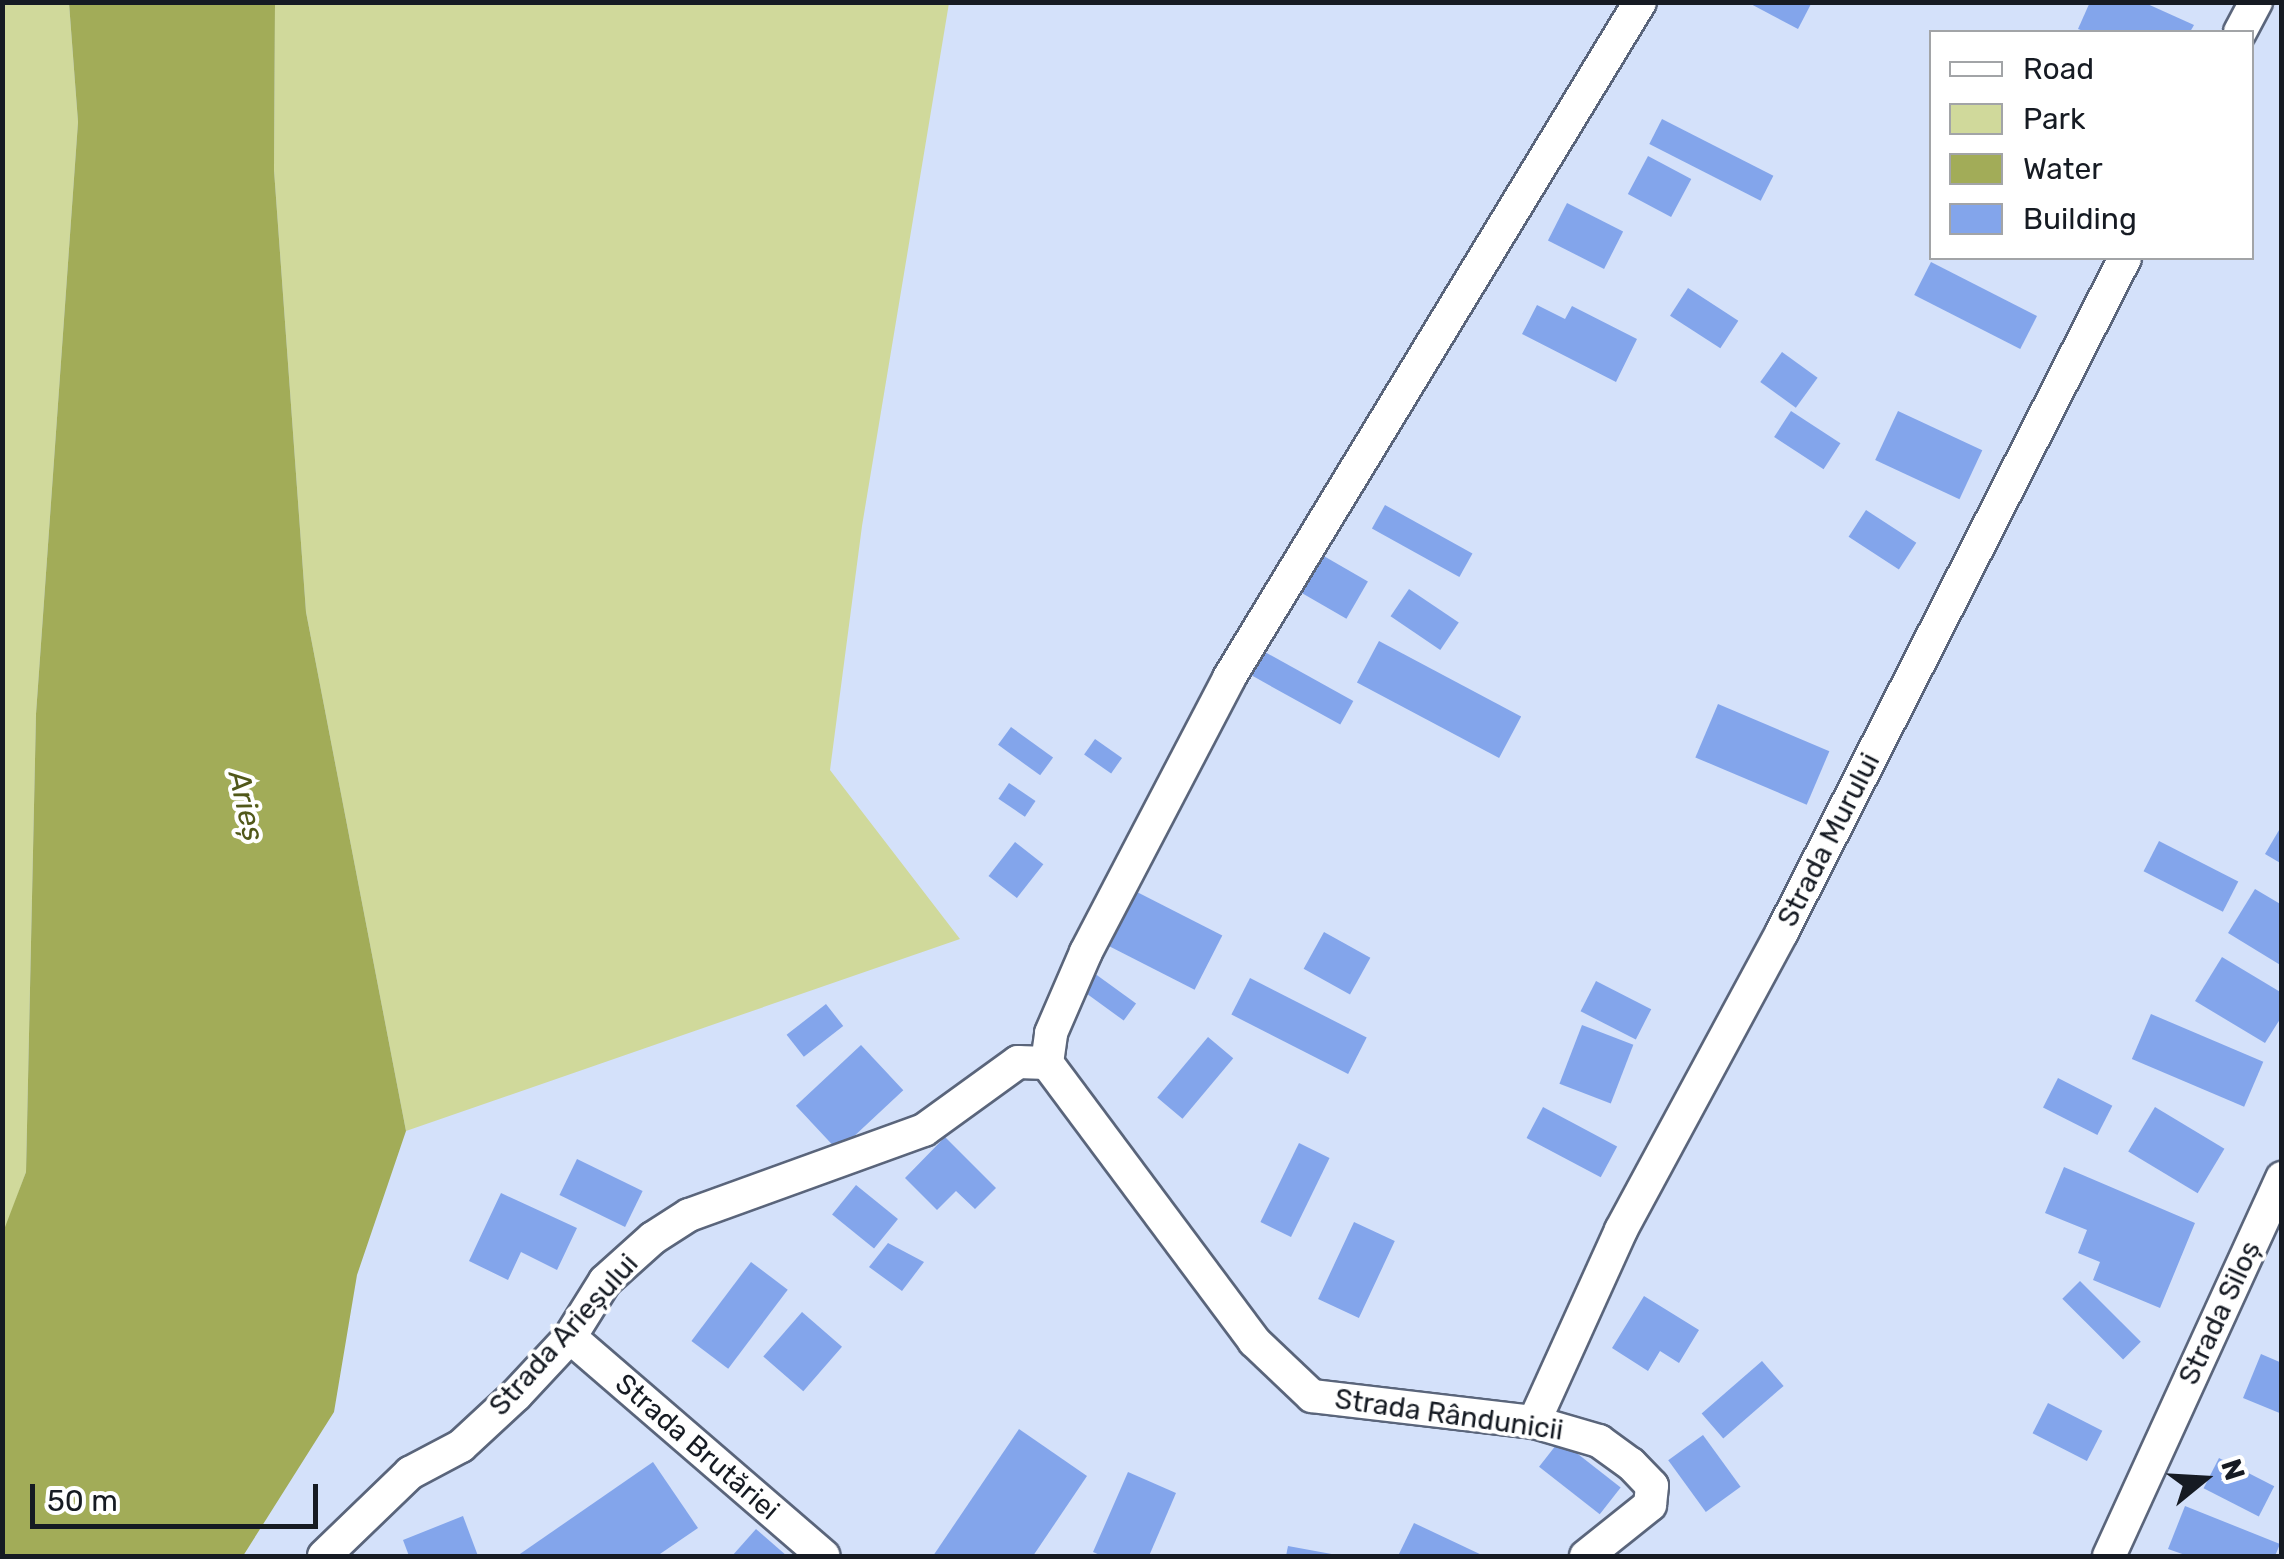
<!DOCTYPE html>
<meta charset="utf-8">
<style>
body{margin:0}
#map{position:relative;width:2284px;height:1559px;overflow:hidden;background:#d4e1fa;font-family:Rubik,sans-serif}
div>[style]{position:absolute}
.green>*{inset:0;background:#d0d99b}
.water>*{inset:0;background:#a2ac58}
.building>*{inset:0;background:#83a5eb;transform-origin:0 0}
.roads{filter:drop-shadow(2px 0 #5a657b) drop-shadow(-2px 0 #5a657b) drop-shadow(0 2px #5a657b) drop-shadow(0 -2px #5a657b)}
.minor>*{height:32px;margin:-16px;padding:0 16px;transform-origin:16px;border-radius:16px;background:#fff}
span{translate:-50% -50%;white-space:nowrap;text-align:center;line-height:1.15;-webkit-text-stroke:8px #fff;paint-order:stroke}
.street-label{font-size:28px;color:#161b23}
.water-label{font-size:30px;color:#51581a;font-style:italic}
.frame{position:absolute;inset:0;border:5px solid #161b23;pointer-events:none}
.legend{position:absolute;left:1929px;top:30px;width:325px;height:230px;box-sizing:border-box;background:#fff;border:2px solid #a2a4a7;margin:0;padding:12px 18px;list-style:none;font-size:30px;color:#161b23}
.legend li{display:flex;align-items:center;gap:20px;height:50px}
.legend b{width:50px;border:2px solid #a2a4a7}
.north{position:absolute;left:2154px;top:1429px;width:100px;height:100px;-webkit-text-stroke:8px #fff;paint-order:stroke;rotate:72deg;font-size:28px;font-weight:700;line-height:40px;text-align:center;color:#161b23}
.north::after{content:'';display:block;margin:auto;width:35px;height:45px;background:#161b23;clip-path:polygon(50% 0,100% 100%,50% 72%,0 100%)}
.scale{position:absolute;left:30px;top:1484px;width:288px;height:45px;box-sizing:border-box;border:5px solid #161b23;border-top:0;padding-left:12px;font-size:30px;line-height:35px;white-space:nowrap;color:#161b23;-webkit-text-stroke:8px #fff;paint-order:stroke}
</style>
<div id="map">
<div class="green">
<div style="clip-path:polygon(3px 3px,69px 3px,78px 122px,36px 714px,26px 1172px,3px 1235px)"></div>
<div style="clip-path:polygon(275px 3px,949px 3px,862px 526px,830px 770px,960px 939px,406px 1131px,306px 612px,274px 170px)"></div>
</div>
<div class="water">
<div style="clip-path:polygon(69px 3px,275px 3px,274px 170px,306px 612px,406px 1131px,357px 1275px,334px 1412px,243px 1556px,3px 1556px,2px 1235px,26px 1172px,36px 714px,78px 122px)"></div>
</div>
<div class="building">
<div style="clip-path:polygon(1747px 2px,1812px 2px,1798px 29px)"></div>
<div style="clip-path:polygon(2090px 2px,2143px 2px,2194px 25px,2190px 32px,2086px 32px,2078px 29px)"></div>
<div style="left:1662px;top:119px;width:125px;height:28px;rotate:27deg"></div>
<div style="left:1648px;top:156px;width:49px;height:43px;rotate:28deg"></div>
<div style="left:1567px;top:203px;width:63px;height:42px;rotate:27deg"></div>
<div style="left:1931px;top:262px;width:119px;height:37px;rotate:27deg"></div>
<div style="left:1688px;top:288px;width:60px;height:33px;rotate:33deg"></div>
<div style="clip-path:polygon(1537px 305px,1565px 319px,1572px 306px,1637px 339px,1616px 382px,1522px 334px)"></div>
<div style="left:1782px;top:352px;width:44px;height:37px;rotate:36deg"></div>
<div style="left:1791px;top:411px;width:59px;height:31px;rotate:33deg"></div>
<div style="left:1898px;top:411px;width:93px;height:54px;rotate:25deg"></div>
<div style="left:1385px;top:505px;width:100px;height:27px;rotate:29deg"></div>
<div style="left:1866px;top:510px;width:60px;height:32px;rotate:33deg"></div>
<div style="left:1322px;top:555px;width:53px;height:43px;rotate:30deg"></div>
<div style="left:1409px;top:589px;width:60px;height:33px;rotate:34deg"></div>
<div style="left:1379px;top:641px;width:161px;height:47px;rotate:28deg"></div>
<div style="left:1265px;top:652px;width:101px;height:27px;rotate:29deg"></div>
<div style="left:1718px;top:704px;width:121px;height:58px;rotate:23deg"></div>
<div style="left:1011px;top:727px;width:52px;height:22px;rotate:36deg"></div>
<div style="left:1095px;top:739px;width:33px;height:19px;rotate:35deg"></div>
<div style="left:1009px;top:783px;width:32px;height:19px;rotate:34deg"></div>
<div style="clip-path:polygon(2282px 825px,2282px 864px,2265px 854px)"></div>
<div style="left:2159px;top:841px;width:89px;height:34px;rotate:27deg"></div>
<div style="left:1015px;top:842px;width:36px;height:43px;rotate:38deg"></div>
<div style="clip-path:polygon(2255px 889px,2282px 905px,2282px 966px,2228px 933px)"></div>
<div style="left:1135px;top:891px;width:98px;height:61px;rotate:27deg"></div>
<div style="left:1324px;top:932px;width:53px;height:42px;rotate:29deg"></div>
<div style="clip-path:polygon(2222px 957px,2282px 993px,2282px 1016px,2265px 1043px,2195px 1001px)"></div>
<div style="left:1094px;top:973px;width:52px;height:21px;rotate:36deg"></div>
<div style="left:1250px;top:978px;width:131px;height:41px;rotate:27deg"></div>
<div style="left:1596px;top:981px;width:62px;height:34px;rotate:27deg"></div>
<div style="left:826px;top:1004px;width:28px;height:50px;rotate:52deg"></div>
<div style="left:2151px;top:1014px;width:122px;height:49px;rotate:23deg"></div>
<div style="left:1582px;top:1025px;width:55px;height:63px;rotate:21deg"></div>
<div style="left:1208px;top:1037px;width:33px;height:79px;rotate:40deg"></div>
<div style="left:861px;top:1045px;width:62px;height:89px;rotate:47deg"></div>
<div style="left:2058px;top:1078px;width:61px;height:33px;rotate:27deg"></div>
<div style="left:1543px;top:1107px;width:84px;height:35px;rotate:28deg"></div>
<div style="left:2155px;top:1107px;width:81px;height:52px;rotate:31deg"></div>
<div style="clip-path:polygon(945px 1137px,996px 1188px,975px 1209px,956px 1191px,937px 1210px,905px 1178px)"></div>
<div style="left:1299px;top:1143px;width:34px;height:88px;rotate:26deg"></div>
<div style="left:577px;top:1159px;width:73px;height:40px;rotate:26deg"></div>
<div style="clip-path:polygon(2064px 1167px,2195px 1223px,2160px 1308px,2093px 1280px,2100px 1262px,2078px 1253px,2087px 1230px,2045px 1213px)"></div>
<div style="left:856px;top:1185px;width:54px;height:38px;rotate:39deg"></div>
<div style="clip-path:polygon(501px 1193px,577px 1228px,557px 1270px,521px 1252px,508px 1280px,469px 1261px)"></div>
<div style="left:1354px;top:1222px;width:45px;height:85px;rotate:25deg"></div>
<div style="clip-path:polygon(888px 1243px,924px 1262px,902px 1291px,869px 1267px)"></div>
<div style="left:751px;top:1262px;width:46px;height:99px;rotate:37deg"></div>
<div style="left:2080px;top:1281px;width:86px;height:25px;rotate:45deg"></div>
<div style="clip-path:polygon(1644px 1296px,1699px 1330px,1679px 1363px,1660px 1351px,1648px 1371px,1612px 1348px)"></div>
<div style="left:802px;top:1312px;width:53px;height:59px;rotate:41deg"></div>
<div style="clip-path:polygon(2261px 1354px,2282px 1363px,2282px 1414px,2243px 1398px)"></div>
<div style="left:1762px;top:1361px;width:33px;height:80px;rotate:49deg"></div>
<div style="left:2048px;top:1403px;width:61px;height:34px;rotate:27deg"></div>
<div style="clip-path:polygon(1019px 1429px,1087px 1476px,1033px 1556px,933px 1556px)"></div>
<div style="left:1703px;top:1435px;width:64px;height:43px;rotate:54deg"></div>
<div style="left:1560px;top:1440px;width:77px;height:34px;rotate:38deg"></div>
<div style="left:2219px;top:1458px;width:62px;height:34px;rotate:27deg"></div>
<div style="clip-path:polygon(653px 1462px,698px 1528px,657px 1556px,517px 1556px)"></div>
<div style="clip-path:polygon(1128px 1472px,1176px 1493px,1149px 1556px,1102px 1556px,1093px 1552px)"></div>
<div style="clip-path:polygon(2185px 1506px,2280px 1544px,2275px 1556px,2188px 1556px,2168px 1549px)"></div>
<div style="clip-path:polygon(463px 1516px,478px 1556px,409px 1556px,403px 1540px)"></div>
<div style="clip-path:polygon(1414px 1523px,1484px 1556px,1398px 1556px)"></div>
<div style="clip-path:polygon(756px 1529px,787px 1556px,732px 1556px)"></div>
<div style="clip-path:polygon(1288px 1546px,1337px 1555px,1336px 1556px,1286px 1556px)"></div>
</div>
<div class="roads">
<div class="minor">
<div style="left:2240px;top:32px;width:34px;rotate:-62deg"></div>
<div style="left:1047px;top:1063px;width:30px;rotate:-82deg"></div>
<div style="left:1051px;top:1033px;width:88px;rotate:-66.6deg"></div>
<div style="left:1086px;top:952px;width:309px;rotate:-62.4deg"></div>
<div style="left:1229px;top:678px;width:791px;rotate:-58.7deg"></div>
<div style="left:1047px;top:1063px;width:347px;rotate:53.3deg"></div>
<div style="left:1254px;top:1341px;width:80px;rotate:43.5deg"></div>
<div style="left:1312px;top:1396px;width:224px;rotate:6.7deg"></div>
<div style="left:1534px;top:1422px;width:68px;rotate:16.3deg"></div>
<div style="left:1599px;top:1441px;width:39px;rotate:36deg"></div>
<div style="left:1631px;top:1464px;width:30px;rotate:46deg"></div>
<div style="left:1652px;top:1486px;width:19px;rotate:96deg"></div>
<div style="left:1650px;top:1505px;width:82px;rotate:141.4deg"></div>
<div style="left:570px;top:1337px;width:335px;rotate:40.8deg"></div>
<div style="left:1534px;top:1422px;width:211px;rotate:-65.6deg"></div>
<div style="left:1621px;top:1230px;width:339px;rotate:-61.6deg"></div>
<div style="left:1782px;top:932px;width:756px;rotate:-63.03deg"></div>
<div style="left:324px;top:1556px;width:120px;rotate:-44deg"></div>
<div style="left:410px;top:1473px;width:58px;rotate:-27.9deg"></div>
<div style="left:461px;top:1446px;width:75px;rotate:-42.8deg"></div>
<div style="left:516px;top:1395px;width:79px;rotate:-47deg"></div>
<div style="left:570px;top:1337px;width:66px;rotate:-58deg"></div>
<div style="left:605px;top:1281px;width:64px;rotate:-41.9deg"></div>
<div style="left:653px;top:1238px;width:43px;rotate:-32.6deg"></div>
<div style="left:689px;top:1215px;width:250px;rotate:-19.9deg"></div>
<div style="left:924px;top:1130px;width:116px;rotate:-35.9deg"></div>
<div style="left:1018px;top:1062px;width:29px;rotate:2deg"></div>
<div style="left:2109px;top:1556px;width:416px;rotate:-65.4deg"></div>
</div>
</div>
<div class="street-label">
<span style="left:1829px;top:840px;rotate:-63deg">Strada Murului</span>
<span style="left:2220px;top:1313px;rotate:-65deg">Strada Siloș</span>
<span style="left:564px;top:1335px;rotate:-48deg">Strada Arieșului</span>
<span style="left:1449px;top:1415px;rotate:8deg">Strada Rândunicii</span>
<span style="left:697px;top:1447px;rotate:41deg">Strada Brutăriei</span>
</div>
<div class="water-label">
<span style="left:246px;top:806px;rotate:77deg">Arieș</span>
</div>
<div class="frame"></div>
<ul class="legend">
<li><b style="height:12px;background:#fff"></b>Road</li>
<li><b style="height:28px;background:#d0d99b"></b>Park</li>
<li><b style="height:28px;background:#a2ac58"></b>Water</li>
<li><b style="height:28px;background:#83a5eb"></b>Building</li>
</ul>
<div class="north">N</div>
<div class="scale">50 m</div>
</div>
